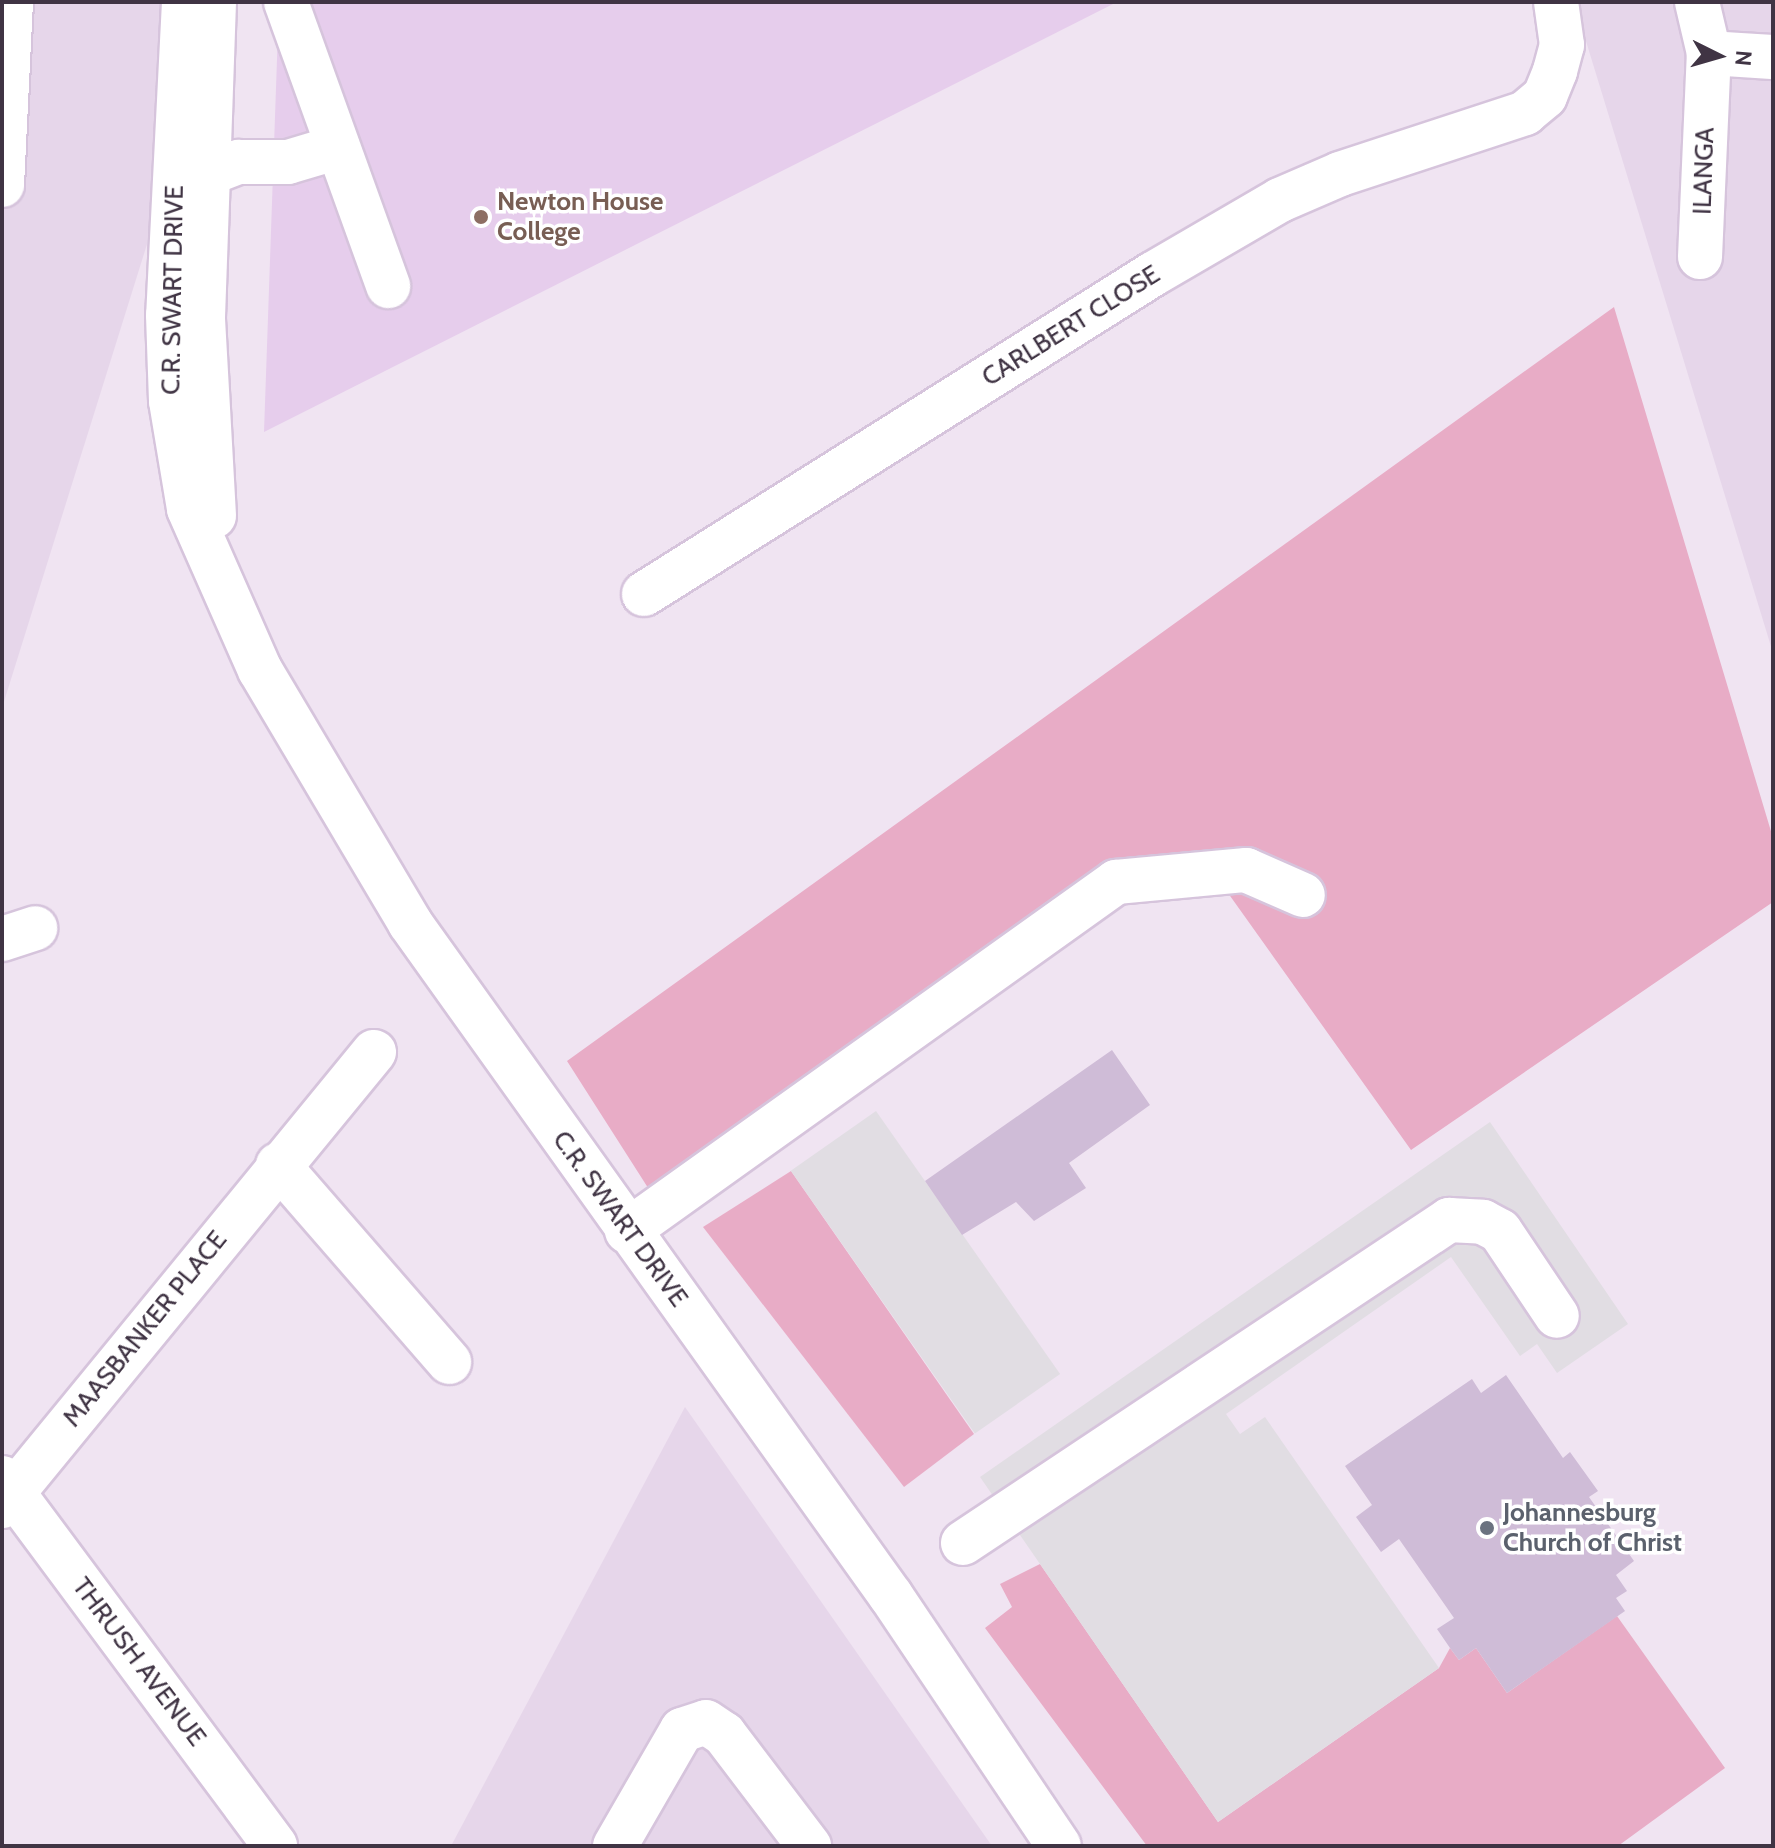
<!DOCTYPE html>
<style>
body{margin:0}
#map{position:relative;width:1775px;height:1848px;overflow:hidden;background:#f0e4f2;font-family:Cabin,sans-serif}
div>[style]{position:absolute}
.residential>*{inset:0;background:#e6d6ea}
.education>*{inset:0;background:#e6cdec}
.green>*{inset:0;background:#e8acc6}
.parking>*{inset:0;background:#e1dde3;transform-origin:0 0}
.building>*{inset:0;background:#cfbcd7}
.roads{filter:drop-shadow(2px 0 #d6c4dc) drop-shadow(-2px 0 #d6c4dc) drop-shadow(0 2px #d6c4dc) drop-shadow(0 -2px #d6c4dc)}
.minor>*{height:44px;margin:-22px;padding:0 22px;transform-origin:22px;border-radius:22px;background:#fff}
.dots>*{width:22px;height:22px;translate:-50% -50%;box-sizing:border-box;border:4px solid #fff;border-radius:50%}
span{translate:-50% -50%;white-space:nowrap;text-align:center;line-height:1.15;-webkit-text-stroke:7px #fff;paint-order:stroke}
.street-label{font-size:26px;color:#403444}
.education-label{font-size:26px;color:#785e54;font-weight:700}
.left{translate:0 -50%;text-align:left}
.worship-label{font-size:26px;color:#5b616d;font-weight:700}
.frame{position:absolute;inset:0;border:4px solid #403444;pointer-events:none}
.north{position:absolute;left:1679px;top:16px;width:80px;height:80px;-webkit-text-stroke:6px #fff;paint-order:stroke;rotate:95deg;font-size:22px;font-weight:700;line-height:32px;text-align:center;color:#403444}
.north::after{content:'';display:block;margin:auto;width:28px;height:36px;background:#403444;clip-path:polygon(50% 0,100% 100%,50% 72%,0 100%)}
</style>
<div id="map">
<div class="residential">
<div style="clip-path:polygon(2px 2px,170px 2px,163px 193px,2px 708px)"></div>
<div style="clip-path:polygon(1574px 2px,1773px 2px,1773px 653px,1664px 296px)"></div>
<div style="clip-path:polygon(685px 1407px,992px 1846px,451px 1846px)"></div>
</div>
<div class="education">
<div style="clip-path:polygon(279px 2px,1117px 2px,264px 432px)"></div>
</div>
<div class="green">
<div style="clip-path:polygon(1614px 307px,1773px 838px,1773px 902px,1411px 1150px,1223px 886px,1172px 900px,1149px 872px,666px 1216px,567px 1061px)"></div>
<div style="clip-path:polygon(791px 1171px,974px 1434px,904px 1487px,703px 1227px)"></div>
<div style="clip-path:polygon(1040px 1564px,1218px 1822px,1439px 1668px,1450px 1648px,1459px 1660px,1476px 1648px,1507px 1693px,1617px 1616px,1725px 1768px,1618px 1846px,1147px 1846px,985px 1628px,1012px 1607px,1000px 1584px)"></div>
</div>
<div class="parking">
<div style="left:876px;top:1111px;width:321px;height:104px;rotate:55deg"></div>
<div style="clip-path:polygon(1490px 1122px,1628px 1324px,1557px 1373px,1537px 1344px,1520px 1356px,1451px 1257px,1226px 1414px,1240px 1434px,1265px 1417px,1439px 1668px,1218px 1822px,980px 1477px)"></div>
</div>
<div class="building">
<div style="clip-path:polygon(1112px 1050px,1150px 1105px,1069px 1163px,1086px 1188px,1034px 1221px,1016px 1202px,962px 1235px,925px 1181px)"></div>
<div style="clip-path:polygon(1506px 1375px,1563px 1458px,1570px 1452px,1598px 1491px,1589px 1497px,1634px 1561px,1616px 1575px,1627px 1591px,1616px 1598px,1625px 1611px,1507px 1693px,1476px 1648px,1459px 1660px,1450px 1648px,1437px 1629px,1454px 1618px,1399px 1539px,1381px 1552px,1356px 1517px,1372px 1505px,1345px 1466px,1472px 1379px,1481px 1393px)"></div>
</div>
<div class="roads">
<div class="minor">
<div style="left:184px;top:2px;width:313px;rotate:92.9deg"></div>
<div style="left:168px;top:315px;width:86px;rotate:88deg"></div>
<div style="left:171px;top:401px;width:109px;rotate:80.5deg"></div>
<div style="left:189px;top:509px;width:176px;rotate:66.2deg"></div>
<div style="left:260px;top:670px;width:294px;rotate:59.3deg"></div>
<div style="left:410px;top:923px;width:827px;rotate:54.45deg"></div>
<div style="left:891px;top:1596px;width:301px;rotate:56.1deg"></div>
<div style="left:286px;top:2px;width:302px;rotate:70.2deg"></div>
<div style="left:1697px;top:2px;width:52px;rotate:76.8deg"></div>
<div style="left:207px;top:174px;width:34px;rotate:-21deg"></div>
<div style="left:239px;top:162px;width:49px"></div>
<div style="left:288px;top:162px;width:52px;rotate:-16.7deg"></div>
<div style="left:2px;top:185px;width:183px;rotate:-87.2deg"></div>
<div style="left:1700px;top:257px;width:204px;rotate:-87.5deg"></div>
<div style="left:1709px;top:53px;width:64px;rotate:3.6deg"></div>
<div style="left:214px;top:516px;width:199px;rotate:-93.2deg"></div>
<div style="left:203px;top:317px;width:315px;rotate:-88deg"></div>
<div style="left:644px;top:594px;width:601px;rotate:-32.16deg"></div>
<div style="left:1153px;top:274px;width:147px;rotate:-30.2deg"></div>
<div style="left:1280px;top:200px;width:65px;rotate:-23.4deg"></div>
<div style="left:1340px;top:174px;width:195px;rotate:-18.2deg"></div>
<div style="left:1525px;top:113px;width:26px;rotate:-40deg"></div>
<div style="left:1545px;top:96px;width:27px;rotate:-68deg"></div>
<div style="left:1555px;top:71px;width:27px;rotate:-75deg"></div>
<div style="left:1562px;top:45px;width:43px;rotate:-97.9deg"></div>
<div style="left:2px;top:939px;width:35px;rotate:-18deg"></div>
<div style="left:278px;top:1165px;width:261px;rotate:49deg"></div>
<div style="left:627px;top:1231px;width:601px;rotate:-35.52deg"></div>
<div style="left:1116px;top:882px;width:131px;rotate:-5.3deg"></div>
<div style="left:1246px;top:870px;width:62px;rotate:23.7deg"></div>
<div style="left:2px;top:1478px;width:458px;rotate:53.4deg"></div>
<div style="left:2px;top:1506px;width:587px;rotate:-50.67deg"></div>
<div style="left:963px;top:1543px;width:584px;rotate:-33.61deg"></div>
<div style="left:1449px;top:1220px;width:34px;rotate:3deg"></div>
<div style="left:1483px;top:1222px;width:19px;rotate:28deg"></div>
<div style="left:1500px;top:1231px;width:102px;rotate:56.2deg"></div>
<div style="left:615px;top:1846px;width:134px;rotate:-60deg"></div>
<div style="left:682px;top:1730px;width:25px;rotate:-18deg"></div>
<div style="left:706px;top:1722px;width:22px;rotate:34deg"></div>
<div style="left:724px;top:1734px;width:141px;rotate:52.8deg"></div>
</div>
</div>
<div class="dots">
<div style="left:481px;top:217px;background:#8d6e63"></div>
<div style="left:1487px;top:1528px;background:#6b7280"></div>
</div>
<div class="street-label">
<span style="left:1704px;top:171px;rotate:-88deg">ILANGA</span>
<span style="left:173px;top:290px;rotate:-89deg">C.R. SWART DRIVE</span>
<span style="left:1071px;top:326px;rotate:-32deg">CARLBERT CLOSE</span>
<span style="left:620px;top:1219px;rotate:54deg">C.R. SWART DRIVE</span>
<span style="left:145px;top:1329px;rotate:-51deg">MAASBANKER PLACE</span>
<span style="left:139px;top:1662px;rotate:53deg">THRUSH AVENUE</span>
</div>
<div class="education-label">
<span class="left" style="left:497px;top:217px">Newton House<br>College</span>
</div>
<div class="worship-label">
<span class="left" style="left:1503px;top:1528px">Johannesburg<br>Church of Christ</span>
</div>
<div class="frame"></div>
<div class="north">N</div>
</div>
